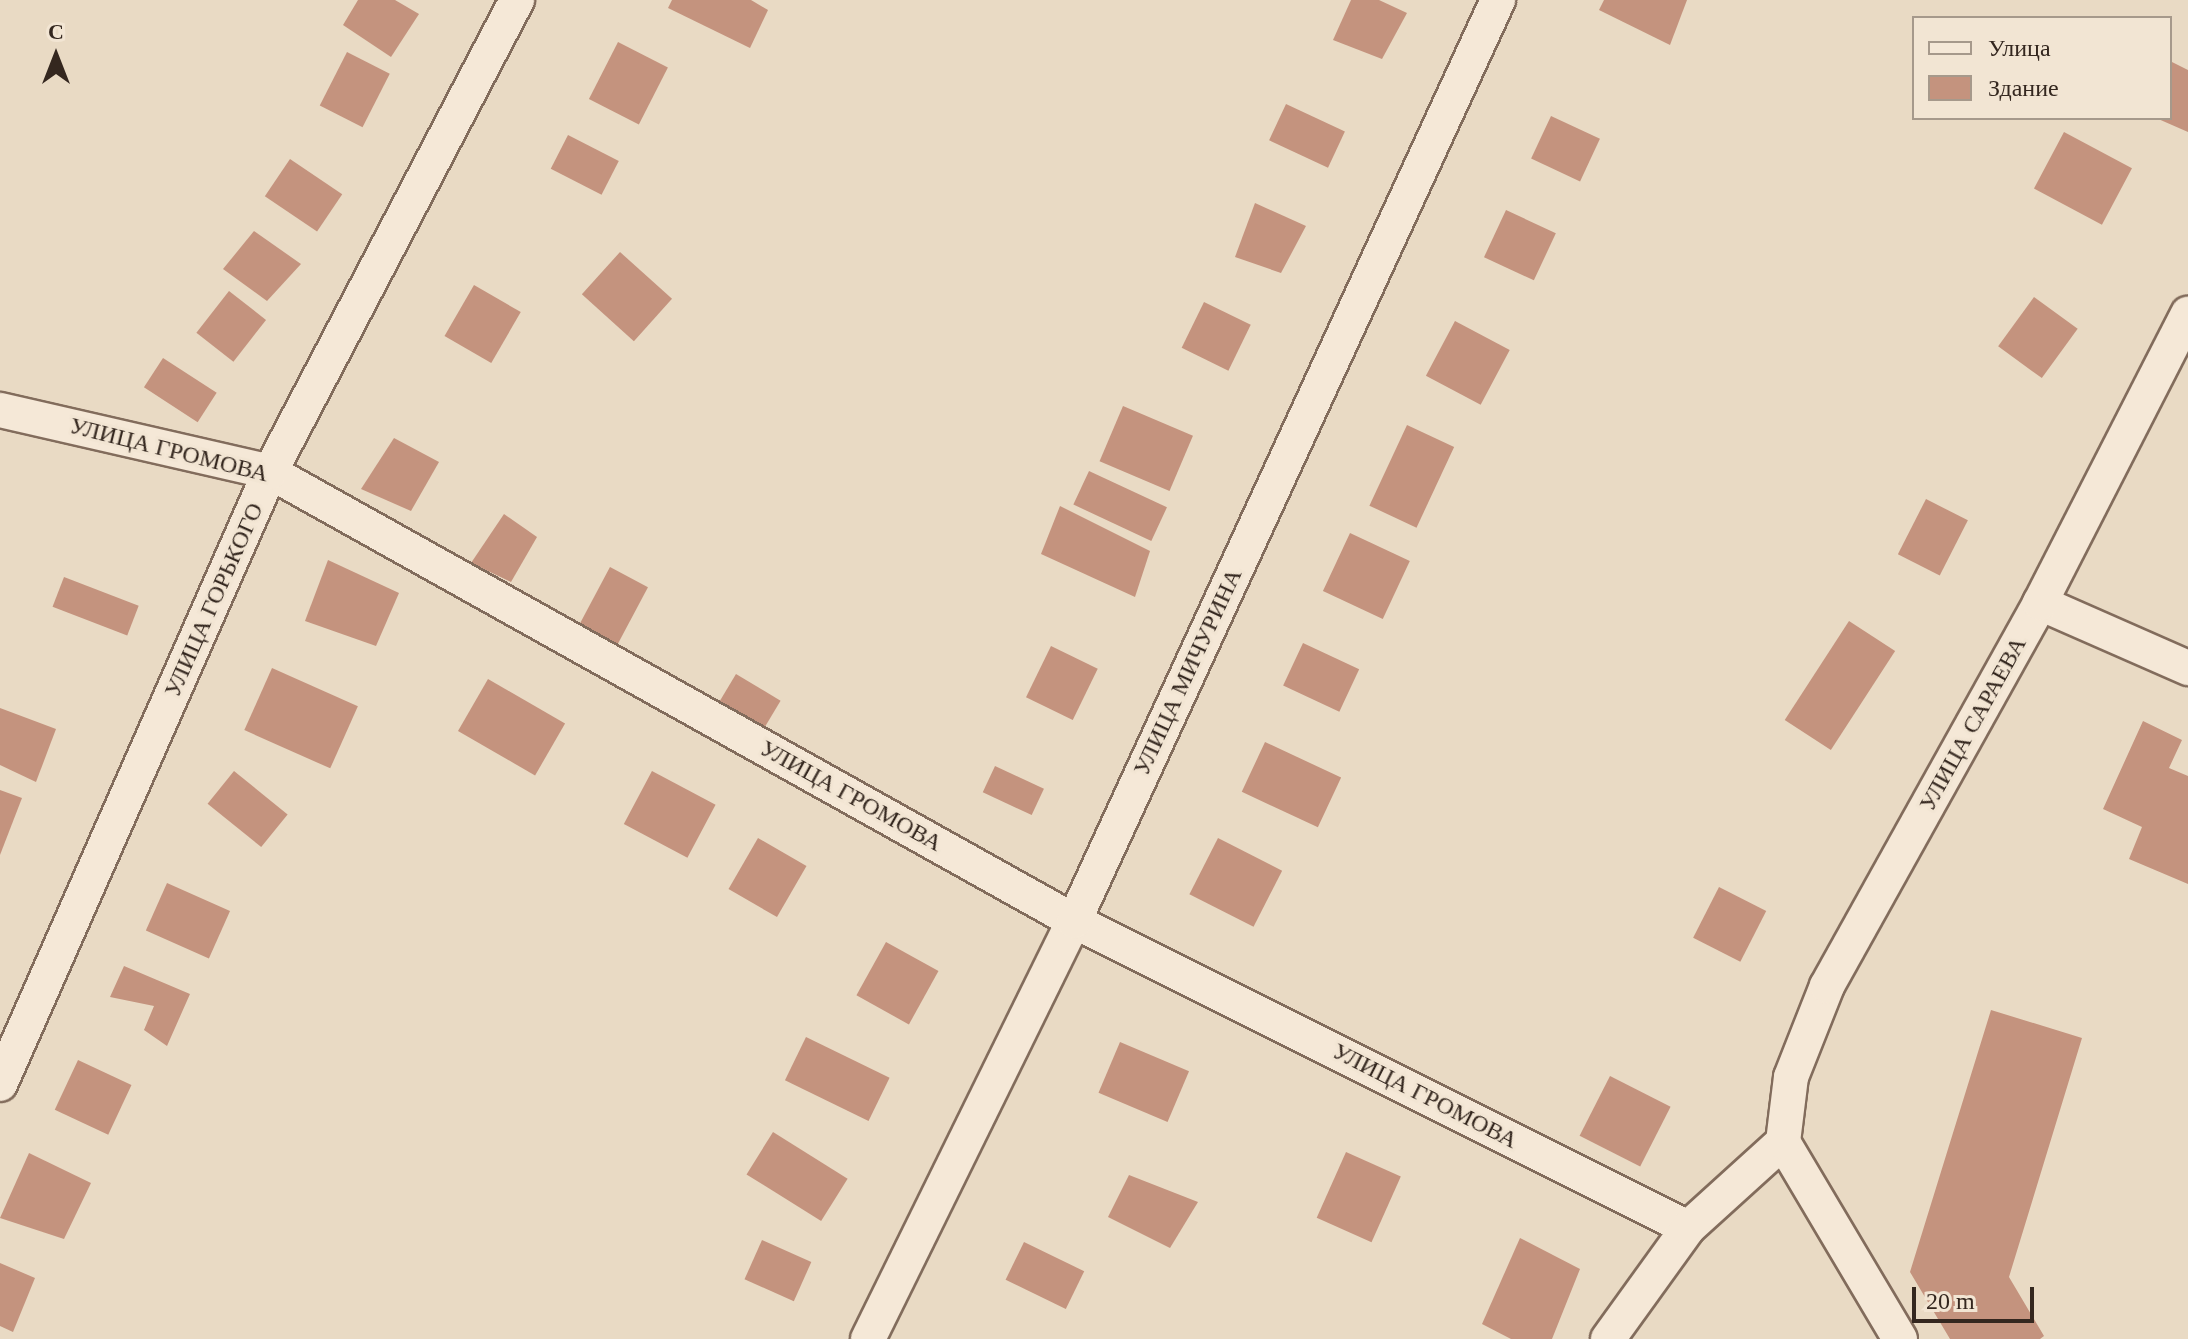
<!DOCTYPE html>
<meta charset="utf-8">
<style>
body{margin:0}
#map{position:relative;width:2188px;height:1339px;overflow:hidden;background:#e9dac4;font-family:"Times New Roman",serif}
div>[style]{position:absolute}
.building>*{inset:0;background:#c4937e;transform-origin:0 0}
.roads{filter:drop-shadow(2px 0 #826c5c) drop-shadow(-2px 0 #826c5c) drop-shadow(0 2px #826c5c) drop-shadow(0 -2px #826c5c)}
.street>*{height:34px;margin:-17px;padding:0 17px;transform-origin:17px;border-radius:17px;background:#f5e8d7}
span{translate:-50% -50%;white-space:nowrap;text-align:center;line-height:1.15;-webkit-text-stroke:6px #f2e5d3;paint-order:stroke}
.street-label{font-size:24px;color:#34271f}
.legend{position:absolute;left:1912px;top:16px;width:260px;height:104px;box-sizing:border-box;background:#f2e5d3;border:2px solid #a6998b;margin:0;padding:10px 14px;list-style:none;font-size:24px;color:#34271f}
.legend li{display:flex;align-items:center;gap:16px;height:40px}
.legend b{width:40px;border:2px solid #a6998b}
.north{position:absolute;left:16px;top:16px;width:80px;height:80px;-webkit-text-stroke:6px #f2e5d3;paint-order:stroke;rotate:0deg;font-size:22px;font-weight:700;line-height:32px;text-align:center;color:#34271f}
.north::after{content:'';display:block;margin:auto;width:28px;height:36px;background:#34271f;clip-path:polygon(50% 0,100% 100%,50% 72%,0 100%)}
.scale{position:absolute;left:1912px;top:1287px;width:122px;height:36px;box-sizing:border-box;border:4px solid #34271f;border-top:0;padding-left:10px;font-size:24px;line-height:28px;white-space:nowrap;color:#34271f;-webkit-text-stroke:6px #f2e5d3;paint-order:stroke}
</style>
<div id="map">
<div class="building">
<div style="clip-path:polygon(358px 0,395px 0,419px 14px,391px 57px,343px 25px)"></div>
<div style="clip-path:polygon(672px 0,751px 0,768px 10px,750px 48px,668px 8px)"></div>
<div style="clip-path:polygon(1351px 0,1379px 0,1407px 13px,1382px 59px,1333px 40px)"></div>
<div style="clip-path:polygon(1604px 0,1687px 0,1670px 45px,1599px 10px)"></div>
<div style="left:618px;top:42px;width:56px;height:64px;rotate:27deg"></div>
<div style="left:347px;top:52px;width:48px;height:60px;rotate:27deg"></div>
<div style="clip-path:polygon(2170px 61px,2188px 70px,2188px 132px,2156px 118px,2170px 118px)"></div>
<div style="left:1286px;top:104px;width:65px;height:40px;rotate:25deg"></div>
<div style="left:1551px;top:116px;width:54px;height:47px;rotate:25deg"></div>
<div style="left:2064px;top:132px;width:77px;height:64px;rotate:28deg"></div>
<div style="left:568px;top:135px;width:57px;height:38px;rotate:27deg"></div>
<div style="left:290px;top:159px;width:63px;height:45px;rotate:34deg"></div>
<div style="clip-path:polygon(1255px 203px,1306px 226px,1281px 273px,1235px 257px)"></div>
<div style="left:1506px;top:210px;width:55px;height:52px;rotate:25deg"></div>
<div style="clip-path:polygon(254px 231px,301px 264px,267px 301px,223px 269px)"></div>
<div style="left:620px;top:252px;width:70px;height:57px;rotate:42deg"></div>
<div style="left:474px;top:285px;width:54px;height:59px;rotate:30deg"></div>
<div style="left:229px;top:291px;width:47px;height:53px;rotate:38deg"></div>
<div style="left:2034px;top:297px;width:54px;height:61px;rotate:36deg"></div>
<div style="left:1204px;top:302px;width:52px;height:51px;rotate:26deg"></div>
<div style="left:1455px;top:321px;width:62px;height:62px;rotate:28deg"></div>
<div style="left:163px;top:358px;width:64px;height:35px;rotate:33deg"></div>
<div style="left:1123px;top:406px;width:76px;height:60px;rotate:23deg"></div>
<div style="left:1407px;top:425px;width:52px;height:89px;rotate:25deg"></div>
<div style="clip-path:polygon(394px 438px,439px 462px,411px 511px,361px 489px)"></div>
<div style="left:1089px;top:471px;width:86px;height:37px;rotate:25deg"></div>
<div style="left:1926px;top:499px;width:47px;height:62px;rotate:27deg"></div>
<div style="clip-path:polygon(1060px 506px,1150px 551px,1135px 597px,1041px 554px)"></div>
<div style="clip-path:polygon(504px 514px,537px 537px,511px 582px,471px 563px)"></div>
<div style="left:1350px;top:533px;width:66px;height:64px;rotate:25deg"></div>
<div style="clip-path:polygon(328px 560px,399px 593px,376px 646px,305px 621px)"></div>
<div style="left:610px;top:567px;width:43px;height:68px;rotate:28deg"></div>
<div style="left:64px;top:577px;width:80px;height:32px;rotate:21deg"></div>
<div style="left:1849px;top:621px;width:55px;height:118px;rotate:33deg"></div>
<div style="left:1303px;top:643px;width:62px;height:47px;rotate:25deg"></div>
<div style="left:1051px;top:646px;width:52px;height:57px;rotate:26deg"></div>
<div style="left:272px;top:668px;width:94px;height:68px;rotate:24deg"></div>
<div style="left:736px;top:674px;width:52px;height:39px;rotate:31deg"></div>
<div style="left:488px;top:679px;width:89px;height:60px;rotate:30deg"></div>
<div style="clip-path:polygon(0 708px,56px 729px,36px 782px,0 765px)"></div>
<div style="clip-path:polygon(2143px 721px,2182px 740px,2169px 768px,2188px 776px,2188px 884px,2129px 859px,2142px 827px,2103px 809px)"></div>
<div style="left:1265px;top:742px;width:84px;height:55px;rotate:25deg"></div>
<div style="left:995px;top:766px;width:54px;height:29px;rotate:25deg"></div>
<div style="left:234px;top:771px;width:69px;height:42px;rotate:39deg"></div>
<div style="left:652px;top:771px;width:72px;height:60px;rotate:28deg"></div>
<div style="clip-path:polygon(0 790px,22px 798px,0 855px)"></div>
<div style="left:758px;top:838px;width:56px;height:59px;rotate:30deg"></div>
<div style="left:1218px;top:838px;width:72px;height:63px;rotate:27deg"></div>
<div style="left:167px;top:883px;width:69px;height:52px;rotate:24deg"></div>
<div style="left:1719px;top:887px;width:53px;height:57px;rotate:27deg"></div>
<div style="left:886px;top:942px;width:60px;height:61px;rotate:29deg"></div>
<div style="clip-path:polygon(124px 966px,190px 994px,167px 1046px,144px 1030px,154px 1006px,110px 997px)"></div>
<div style="clip-path:polygon(1991px 1010px,2082px 1038px,2009px 1277px,2044px 1336px,2040px 1339px,1950px 1339px,1910px 1272px)"></div>
<div style="left:806px;top:1037px;width:93px;height:48px;rotate:26deg"></div>
<div style="left:1120px;top:1042px;width:75px;height:55px;rotate:23deg"></div>
<div style="left:78px;top:1060px;width:59px;height:55px;rotate:25deg"></div>
<div style="left:1610px;top:1076px;width:68px;height:67px;rotate:27deg"></div>
<div style="left:773px;top:1132px;width:88px;height:50px;rotate:32deg"></div>
<div style="left:1346px;top:1152px;width:60px;height:72px;rotate:24deg"></div>
<div style="clip-path:polygon(29px 1153px,91px 1183px,64px 1239px,0 1218px)"></div>
<div style="clip-path:polygon(1129px 1175px,1198px 1202px,1170px 1248px,1108px 1217px)"></div>
<div style="clip-path:polygon(1520px 1238px,1580px 1269px,1552px 1339px,1511px 1339px,1482px 1324px)"></div>
<div style="left:762px;top:1240px;width:54px;height:43px;rotate:24deg"></div>
<div style="left:1024px;top:1242px;width:67px;height:42px;rotate:26deg"></div>
<div style="clip-path:polygon(0 1263px,35px 1278px,13px 1332px,0 1326px)"></div>
</div>
<div class="roads">
<div class="street">
<div style="left:0;top:410px;width:277px;rotate:12.9deg"></div>
<div style="left:270px;top:472px;width:921px;rotate:29.18deg"></div>
<div style="left:1074px;top:921px;width:686px;rotate:26.57deg"></div>
<div style="left:2040px;top:603px;width:162px;rotate:23.7deg"></div>
<div style="left:0;top:1084px;width:669px;rotate:-66.19deg"></div>
<div style="left:270px;top:472px;width:533px;rotate:-62.38deg"></div>
<div style="left:868px;top:1339px;width:466px;rotate:-63.8deg"></div>
<div style="left:1074px;top:921px;width:1014px;rotate:-65.28deg"></div>
<div style="left:1608px;top:1339px;width:137px;rotate:-54.2deg"></div>
<div style="left:1688px;top:1228px;width:128px;rotate:-42.2deg"></div>
<div style="left:1900px;top:1339px;width:229px;rotate:-120.7deg"></div>
<div style="left:1783px;top:1142px;width:65px;rotate:-83deg"></div>
<div style="left:1791px;top:1077px;width:98px;rotate:-68.4deg"></div>
<div style="left:1827px;top:986px;width:438px;rotate:-60.9deg"></div>
<div style="left:2040px;top:603px;width:325px;rotate:-62.9deg"></div>
</div>
</div>
<div class="street-label">
<span style="left:169px;top:450px;rotate:14deg">УЛИЦА ГРОМОВА</span>
<span style="left:214px;top:600px;rotate:-66deg">УЛИЦА ГОРЬКОГО</span>
<span style="left:1188px;top:672px;rotate:-65deg">УЛИЦА МИЧУРИНА</span>
<span style="left:1973px;top:724px;rotate:-61deg">УЛИЦА САРАЕВА</span>
<span style="left:851px;top:796px;rotate:29deg">УЛИЦА ГРОМОВА</span>
<span style="left:1425px;top:1096px;rotate:27deg">УЛИЦА ГРОМОВА</span>
</div>
<ul class="legend">
<li><b style="height:10px;background:#f5e8d7"></b>Улица</li>
<li><b style="height:22px;background:#c4937e"></b>Здание</li>
</ul>
<div class="north">С</div>
<div class="scale">20 m</div>
</div>
